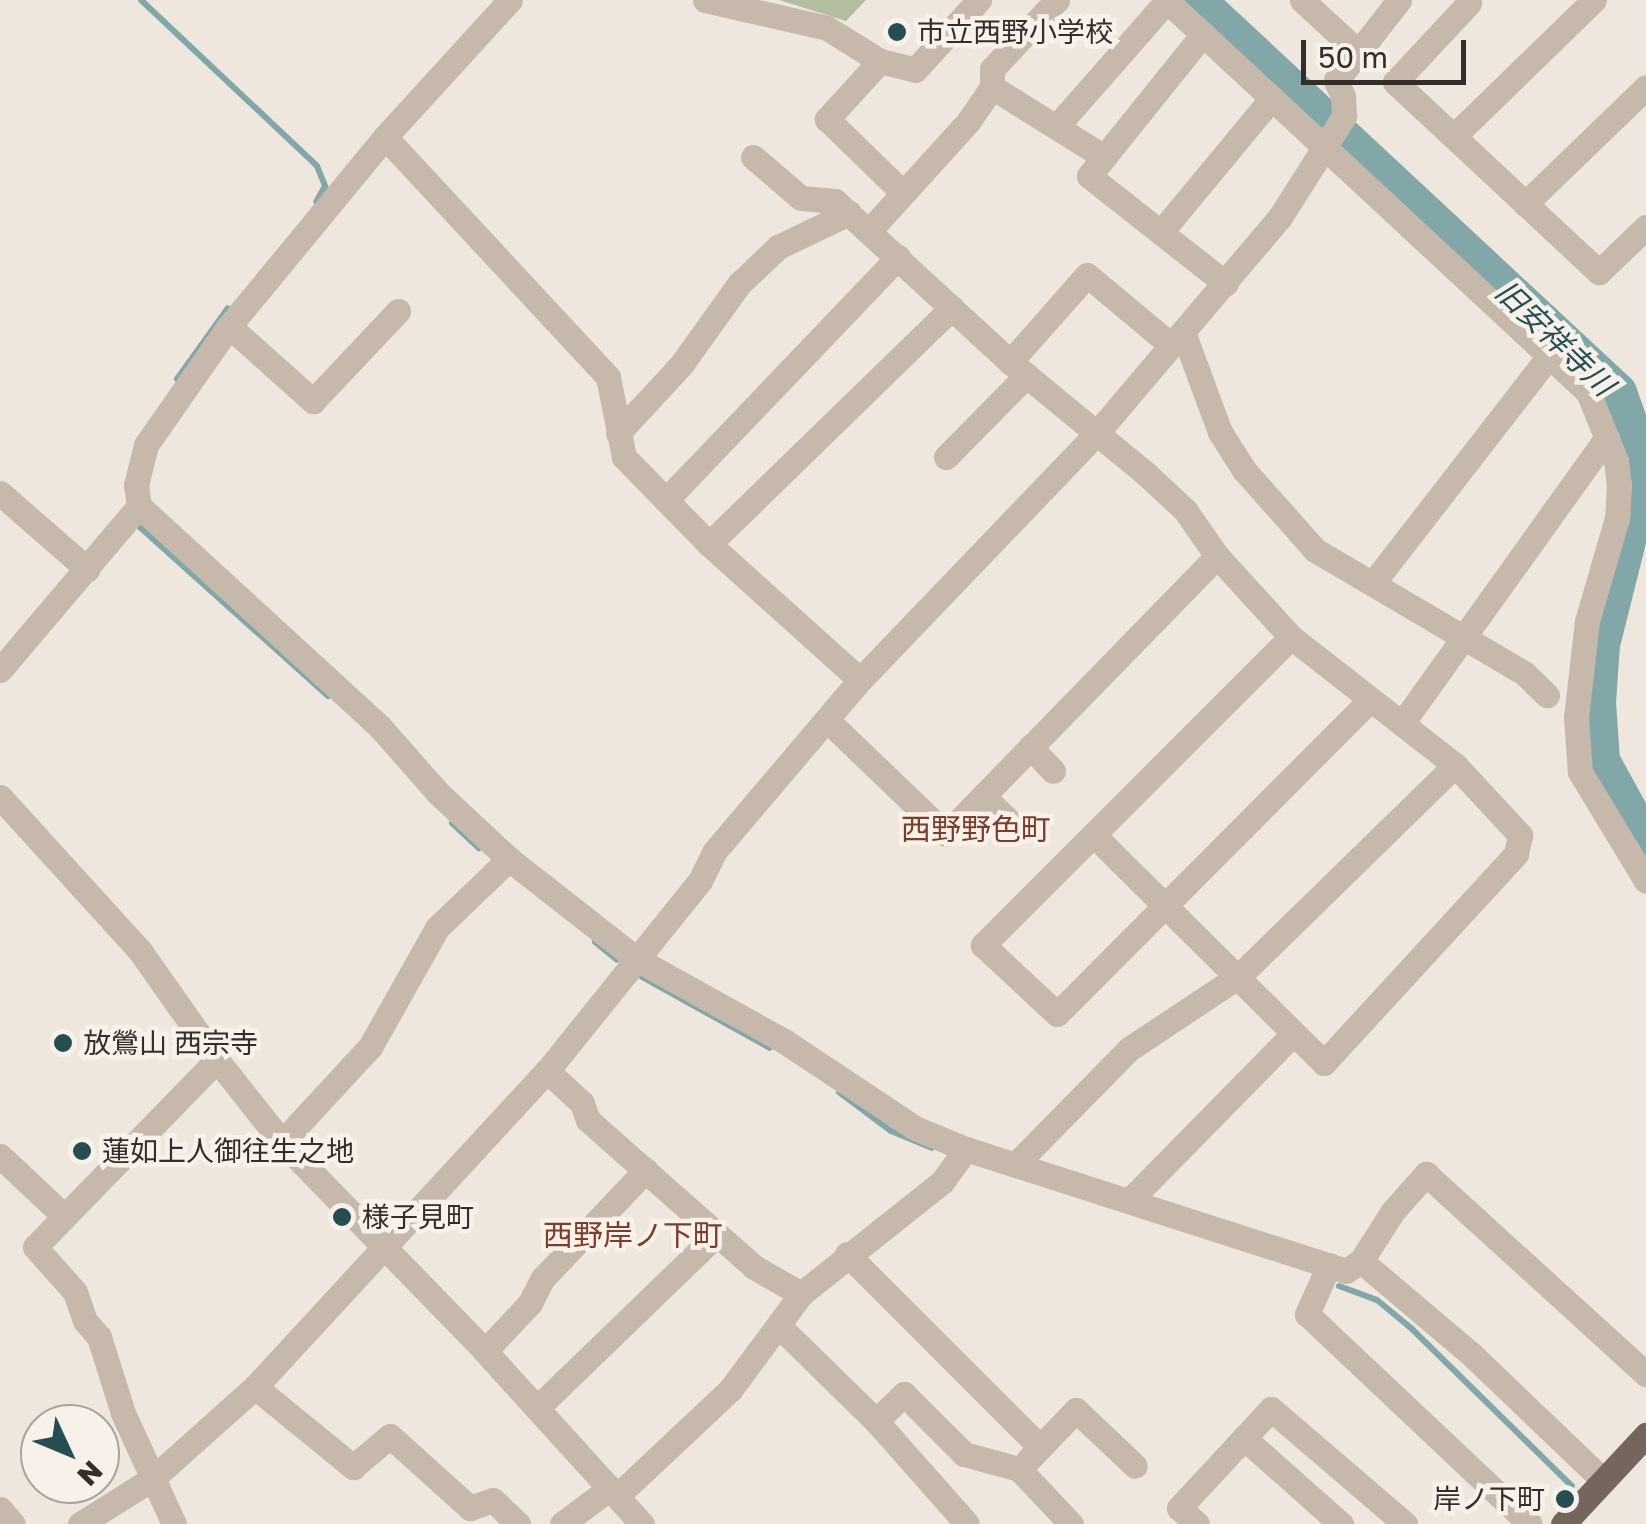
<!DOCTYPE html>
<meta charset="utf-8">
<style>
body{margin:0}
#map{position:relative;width:1646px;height:1524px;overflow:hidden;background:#efe7de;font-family:"Golos Text","Noto Sans JP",sans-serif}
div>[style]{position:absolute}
.green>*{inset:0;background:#b3bda0}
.stream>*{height:6px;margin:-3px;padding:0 3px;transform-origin:3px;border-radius:3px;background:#81a7a9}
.river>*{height:40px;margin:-20px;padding:0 20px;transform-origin:20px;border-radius:20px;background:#81a7a9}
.minor>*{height:25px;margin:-12.5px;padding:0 12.5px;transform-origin:12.5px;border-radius:12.5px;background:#c6b8ab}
.major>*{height:25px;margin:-12.5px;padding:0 12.5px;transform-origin:12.5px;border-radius:12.5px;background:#75655d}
.dots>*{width:28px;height:28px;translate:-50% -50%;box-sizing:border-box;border:5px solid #f8f1ea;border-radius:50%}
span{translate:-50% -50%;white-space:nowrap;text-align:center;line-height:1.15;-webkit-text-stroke:9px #f8f1ea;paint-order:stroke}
.poi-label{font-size:28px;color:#352d2a}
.left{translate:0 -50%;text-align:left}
.right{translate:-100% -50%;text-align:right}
.water-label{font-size:30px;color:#244e52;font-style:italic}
.neighbourhood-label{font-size:30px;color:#7a3f2c}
.north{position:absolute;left:20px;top:1404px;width:100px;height:100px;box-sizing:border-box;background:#f8f1ea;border:2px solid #aaa39d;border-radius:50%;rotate:134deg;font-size:28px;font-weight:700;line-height:40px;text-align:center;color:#352d2a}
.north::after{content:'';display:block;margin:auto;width:35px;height:45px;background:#244e52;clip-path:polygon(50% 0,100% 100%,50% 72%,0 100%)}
.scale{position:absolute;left:1301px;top:40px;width:165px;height:45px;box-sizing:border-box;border:5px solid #352d2a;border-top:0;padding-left:12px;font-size:30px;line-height:35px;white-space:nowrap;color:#352d2a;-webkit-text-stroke:8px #f8f1ea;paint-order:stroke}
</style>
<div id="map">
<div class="green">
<div style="clip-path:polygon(779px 0,866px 0,846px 21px)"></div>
</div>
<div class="stream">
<div style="left:141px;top:0;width:242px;rotate:43.3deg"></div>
<div style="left:317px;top:166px;width:22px;rotate:68deg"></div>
<div style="left:325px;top:186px;width:18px;rotate:119deg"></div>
<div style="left:177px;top:379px;width:87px;rotate:-54.3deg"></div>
<div style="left:133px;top:521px;width:262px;rotate:41.9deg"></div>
<div style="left:452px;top:823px;width:37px;rotate:43deg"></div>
<div style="left:595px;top:942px;width:28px;rotate:39deg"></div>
<div style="left:642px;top:977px;width:146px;rotate:29deg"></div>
<div style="left:839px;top:1092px;width:65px;rotate:36.9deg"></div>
<div style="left:891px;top:1131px;width:44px;rotate:22.5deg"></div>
<div style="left:1339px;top:1286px;width:40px;rotate:20.2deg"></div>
<div style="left:1377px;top:1300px;width:45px;rotate:39.6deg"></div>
<div style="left:1412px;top:1329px;width:224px;rotate:44.5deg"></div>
</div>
<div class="river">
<div style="left:1195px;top:0;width:577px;rotate:42.96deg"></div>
<div style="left:1617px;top:393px;width:59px;rotate:70.3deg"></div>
<div style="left:1637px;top:449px;width:60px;rotate:92.9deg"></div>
<div style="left:1634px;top:509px;width:139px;rotate:104.1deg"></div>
<div style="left:1600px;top:644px;width:58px;rotate:93.9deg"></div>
<div style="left:1596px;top:702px;width:59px;rotate:86.1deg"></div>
<div style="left:1600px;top:761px;width:96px;rotate:61.3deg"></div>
</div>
<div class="minor">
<div style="left:510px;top:0;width:185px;rotate:132.4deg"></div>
<div style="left:385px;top:137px;width:245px;rotate:129.5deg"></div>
<div style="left:229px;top:326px;width:145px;rotate:124.9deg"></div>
<div style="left:146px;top:445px;width:41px;rotate:104deg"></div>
<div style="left:136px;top:485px;width:21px;rotate:82deg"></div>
<div style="left:139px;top:506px;width:327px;rotate:42.5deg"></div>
<div style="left:380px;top:727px;width:88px;rotate:48.7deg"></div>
<div style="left:438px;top:793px;width:97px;rotate:42.9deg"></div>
<div style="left:509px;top:859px;width:164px;rotate:38.1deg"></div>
<div style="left:638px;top:960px;width:167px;rotate:29deg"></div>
<div style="left:784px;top:1041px;width:157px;rotate:33.6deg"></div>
<div style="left:915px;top:1128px;width:55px;rotate:22.4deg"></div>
<div style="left:966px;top:1149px;width:399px;rotate:17.8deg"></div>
<div style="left:1346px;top:1271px;width:18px;rotate:-34deg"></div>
<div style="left:1361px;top:1261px;width:59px;rotate:-57.4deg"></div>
<div style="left:1393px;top:1211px;width:50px;rotate:-48.3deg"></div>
<div style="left:1426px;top:1174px;width:297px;rotate:42.3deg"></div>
<div style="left:705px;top:0;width:125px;rotate:12.9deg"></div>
<div style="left:827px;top:28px;width:62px;rotate:31.9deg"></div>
<div style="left:880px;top:61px;width:36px;rotate:14deg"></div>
<div style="left:915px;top:70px;width:95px;rotate:-47.6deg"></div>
<div style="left:1166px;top:0;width:576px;rotate:42.89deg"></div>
<div style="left:1588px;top:392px;width:74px;rotate:67.9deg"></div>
<div style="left:1616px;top:461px;width:23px;rotate:83deg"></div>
<div style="left:1619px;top:484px;width:34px;rotate:93deg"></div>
<div style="left:1617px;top:518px;width:107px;rotate:106.2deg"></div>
<div style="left:1587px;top:621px;width:98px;rotate:96.5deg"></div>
<div style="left:1576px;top:718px;width:54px;rotate:85.8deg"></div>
<div style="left:1580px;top:772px;width:127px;rotate:58.8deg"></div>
<div style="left:1302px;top:0;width:74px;rotate:42.8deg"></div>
<div style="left:1469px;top:3px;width:108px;rotate:133.1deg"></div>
<div style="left:1395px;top:82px;width:279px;rotate:43deg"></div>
<div style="left:1599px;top:272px;width:65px;rotate:-43.8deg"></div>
<div style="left:1203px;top:34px;width:182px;rotate:128.8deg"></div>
<div style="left:1089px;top:176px;width:174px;rotate:38.2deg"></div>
<div style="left:880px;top:61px;width:79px;rotate:132.4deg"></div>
<div style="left:827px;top:119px;width:106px;rotate:44.2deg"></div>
<div style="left:992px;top:87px;width:132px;rotate:32deg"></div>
<div style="left:1057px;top:126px;width:167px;rotate:-48.7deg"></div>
<div style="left:1454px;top:136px;width:195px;rotate:-44.2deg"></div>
<div style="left:385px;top:137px;width:328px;rotate:47.1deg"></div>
<div style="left:608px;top:377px;width:82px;rotate:78.7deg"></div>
<div style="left:624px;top:457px;width:122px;rotate:45.7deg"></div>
<div style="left:709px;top:544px;width:203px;rotate:42deg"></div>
<div style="left:753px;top:157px;width:63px;rotate:40.5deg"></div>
<div style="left:801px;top:198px;width:34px;rotate:5deg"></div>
<div style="left:835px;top:201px;width:238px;rotate:42.6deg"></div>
<div style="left:1010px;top:362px;width:175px;rotate:39.4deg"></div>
<div style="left:1145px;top:473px;width:54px;rotate:42.8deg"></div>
<div style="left:1185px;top:510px;width:56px;rotate:55.2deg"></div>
<div style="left:1217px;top:556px;width:110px;rotate:47.6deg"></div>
<div style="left:1291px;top:637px;width:208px;rotate:38deg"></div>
<div style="left:1455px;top:765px;width:96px;rotate:47.1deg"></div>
<div style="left:1520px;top:835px;width:19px;rotate:102deg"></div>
<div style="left:1516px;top:854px;width:284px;rotate:132.6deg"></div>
<div style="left:1324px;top:1063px;width:324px;rotate:-135.3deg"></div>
<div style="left:1525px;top:204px;width:168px;rotate:-44deg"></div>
<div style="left:869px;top:231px;width:147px;rotate:-47.8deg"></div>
<div style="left:968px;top:122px;width:42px;rotate:-55.6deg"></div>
<div style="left:992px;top:87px;width:18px;rotate:-90deg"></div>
<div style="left:992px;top:69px;width:95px;rotate:-46.7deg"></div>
<div style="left:1161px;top:232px;width:174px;rotate:-50.4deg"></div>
<div style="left:229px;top:326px;width:113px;rotate:41.8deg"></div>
<div style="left:313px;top:401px;width:124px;rotate:-46.6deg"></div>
<div style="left:1183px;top:332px;width:107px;rotate:69.7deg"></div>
<div style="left:1220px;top:432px;width:45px;rotate:57.7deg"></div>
<div style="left:1244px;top:470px;width:107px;rotate:48.4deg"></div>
<div style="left:1315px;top:550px;width:243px;rotate:30.5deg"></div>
<div style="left:1524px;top:673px;width:32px;rotate:44deg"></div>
<div style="left:1010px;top:362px;width:116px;rotate:-48.5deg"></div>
<div style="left:1087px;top:275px;width:109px;rotate:39.8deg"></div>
<div style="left:618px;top:433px;width:93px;rotate:-47.2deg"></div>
<div style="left:681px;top:365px;width:100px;rotate:-54.4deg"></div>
<div style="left:739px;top:284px;width:54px;rotate:-43.5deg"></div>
<div style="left:778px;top:247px;width:79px;rotate:-25.6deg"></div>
<div style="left:946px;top:457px;width:115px;rotate:-45.4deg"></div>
<div style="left:0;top:493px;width:116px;rotate:41.1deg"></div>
<div style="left:666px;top:500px;width:336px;rotate:-46.3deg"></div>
<div style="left:709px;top:544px;width:339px;rotate:-44.2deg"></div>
<div style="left:1373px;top:583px;width:289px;rotate:-52.2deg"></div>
<div style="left:1291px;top:637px;width:436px;rotate:135deg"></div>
<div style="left:983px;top:945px;width:101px;rotate:43deg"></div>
<div style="left:1057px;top:1014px;width:443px;rotate:-45.1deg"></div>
<div style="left:0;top:670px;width:215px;rotate:-49.7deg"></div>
<div style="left:828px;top:721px;width:163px;rotate:43.8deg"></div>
<div style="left:946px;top:834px;width:388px;rotate:-45.7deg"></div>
<div style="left:1403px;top:722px;width:350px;rotate:-54.4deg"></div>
<div style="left:1030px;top:747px;width:33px;rotate:46deg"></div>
<div style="left:983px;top:796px;width:47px;rotate:44.1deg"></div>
<div style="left:0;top:797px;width:208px;rotate:47.7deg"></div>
<div style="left:140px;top:951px;width:133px;rotate:54.8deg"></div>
<div style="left:217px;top:1060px;width:105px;rotate:51.6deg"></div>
<div style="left:282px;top:1142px;width:291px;rotate:45.8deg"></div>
<div style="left:485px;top:1351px;width:234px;rotate:47.8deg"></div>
<div style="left:547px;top:1071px;width:47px;rotate:42.4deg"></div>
<div style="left:582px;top:1103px;width:18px;rotate:71deg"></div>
<div style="left:588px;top:1120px;width:222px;rotate:41.5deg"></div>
<div style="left:754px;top:1267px;width:54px;rotate:29.9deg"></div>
<div style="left:282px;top:1142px;width:129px;rotate:-47.2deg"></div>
<div style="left:370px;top:1047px;width:137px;rotate:-60.6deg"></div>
<div style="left:437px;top:928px;width:100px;rotate:-43.8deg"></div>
<div style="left:0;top:1156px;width:85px;rotate:43.1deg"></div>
<div style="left:1016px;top:1164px;width:161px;rotate:-45.5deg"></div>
<div style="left:1129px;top:1049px;width:132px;rotate:-33.6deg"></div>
<div style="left:1239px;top:976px;width:302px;rotate:-44.3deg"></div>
<div style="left:1129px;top:1201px;width:233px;rotate:-45.5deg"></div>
<div style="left:847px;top:1254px;width:273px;rotate:45deg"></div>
<div style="left:1361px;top:1261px;width:144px;rotate:40.2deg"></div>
<div style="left:1471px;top:1354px;width:182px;rotate:43.7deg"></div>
<div style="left:1329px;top:1265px;width:54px;rotate:114.2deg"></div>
<div style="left:1307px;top:1314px;width:306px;rotate:43.3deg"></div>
<div style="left:780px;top:1327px;width:134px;rotate:44.4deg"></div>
<div style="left:876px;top:1421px;width:137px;rotate:48.5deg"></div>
<div style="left:485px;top:1351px;width:66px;rotate:-46.8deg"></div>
<div style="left:530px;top:1303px;width:28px;rotate:-63deg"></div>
<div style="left:543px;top:1278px;width:149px;rotate:-46.4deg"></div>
<div style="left:255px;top:1387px;width:127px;rotate:39.2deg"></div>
<div style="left:353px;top:1467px;width:48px;rotate:-40deg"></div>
<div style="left:390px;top:1436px;width:108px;rotate:42deg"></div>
<div style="left:470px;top:1508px;width:24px;rotate:-19deg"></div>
<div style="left:493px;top:1500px;width:35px;rotate:44deg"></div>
<div style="left:537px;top:1408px;width:250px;rotate:-44deg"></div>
<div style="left:876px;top:1421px;width:39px;rotate:-44deg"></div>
<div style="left:904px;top:1394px;width:85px;rotate:45deg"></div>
<div style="left:964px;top:1454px;width:57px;rotate:15.3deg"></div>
<div style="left:1019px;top:1469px;width:76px;rotate:46.6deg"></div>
<div style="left:1244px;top:1438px;width:130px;rotate:41.6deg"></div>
<div style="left:1028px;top:1460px;width:69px;rotate:-46.2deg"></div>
<div style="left:1076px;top:1410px;width:81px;rotate:43.5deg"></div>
<div style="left:617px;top:1496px;width:155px;rotate:-43.2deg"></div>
<div style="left:730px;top:1390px;width:119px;rotate:-53.5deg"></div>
<div style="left:801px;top:1294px;width:180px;rotate:-38.5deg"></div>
<div style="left:942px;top:1182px;width:41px;rotate:-54deg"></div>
<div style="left:0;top:1509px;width:20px;rotate:49deg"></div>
<div style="left:80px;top:1524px;width:85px;rotate:-32deg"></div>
<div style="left:152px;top:1479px;width:138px;rotate:-41.8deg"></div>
<div style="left:255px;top:1387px;width:430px;rotate:-47.3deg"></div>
<div style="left:547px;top:1071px;width:244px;rotate:-51.2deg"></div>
<div style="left:700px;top:881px;width:32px;rotate:-64deg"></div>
<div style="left:714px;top:852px;width:226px;rotate:-49.7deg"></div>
<div style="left:860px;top:680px;width:341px;rotate:-46.2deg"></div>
<div style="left:1096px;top:434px;width:285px;rotate:-49.7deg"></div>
<div style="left:1280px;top:217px;width:120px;rotate:-57.6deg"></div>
<div style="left:1344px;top:116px;width:20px;rotate:-93deg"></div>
<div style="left:1343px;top:96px;width:17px;rotate:-115deg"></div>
<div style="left:1336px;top:81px;width:103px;rotate:-52.1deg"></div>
<div style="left:174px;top:1524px;width:122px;rotate:-114.7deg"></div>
<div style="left:123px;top:1413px;width:80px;rotate:-107.5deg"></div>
<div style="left:99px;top:1337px;width:21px;rotate:-131deg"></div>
<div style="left:85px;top:1321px;width:31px;rotate:-109deg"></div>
<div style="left:75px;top:1292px;width:60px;rotate:-131.6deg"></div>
<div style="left:35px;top:1247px;width:261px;rotate:-45.8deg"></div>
<div style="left:562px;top:1524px;width:60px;rotate:-36.9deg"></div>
<div style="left:1197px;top:1524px;width:24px;rotate:-138deg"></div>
<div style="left:1179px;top:1508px;width:135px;rotate:-47.1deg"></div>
<div style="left:1271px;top:1409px;width:177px;rotate:40.6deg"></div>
</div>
<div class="major">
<div style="left:1563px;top:1524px;width:122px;rotate:-47deg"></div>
</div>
<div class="dots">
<div style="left:897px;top:32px;background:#244e52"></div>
<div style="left:63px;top:1043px;background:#244e52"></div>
<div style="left:82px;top:1151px;background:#244e52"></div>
<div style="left:342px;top:1217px;background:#244e52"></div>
<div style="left:1565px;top:1499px;background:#244e52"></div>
</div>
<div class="poi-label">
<span class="left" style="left:917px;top:32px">市立西野小学校</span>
<span class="left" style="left:83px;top:1043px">放鶯山 西宗寺</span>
<span class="left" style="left:102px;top:1151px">蓮如上人御往生之地</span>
<span class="left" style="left:362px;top:1217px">様子見町</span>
<span class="right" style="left:1545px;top:1499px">岸ノ下町</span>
</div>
<div class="water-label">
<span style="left:1555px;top:338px;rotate:44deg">旧安祥寺川</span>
</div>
<div class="neighbourhood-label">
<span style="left:976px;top:829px">西野野色町</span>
<span style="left:633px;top:1235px">西野岸ノ下町</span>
</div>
<div class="north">N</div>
<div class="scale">50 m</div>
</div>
